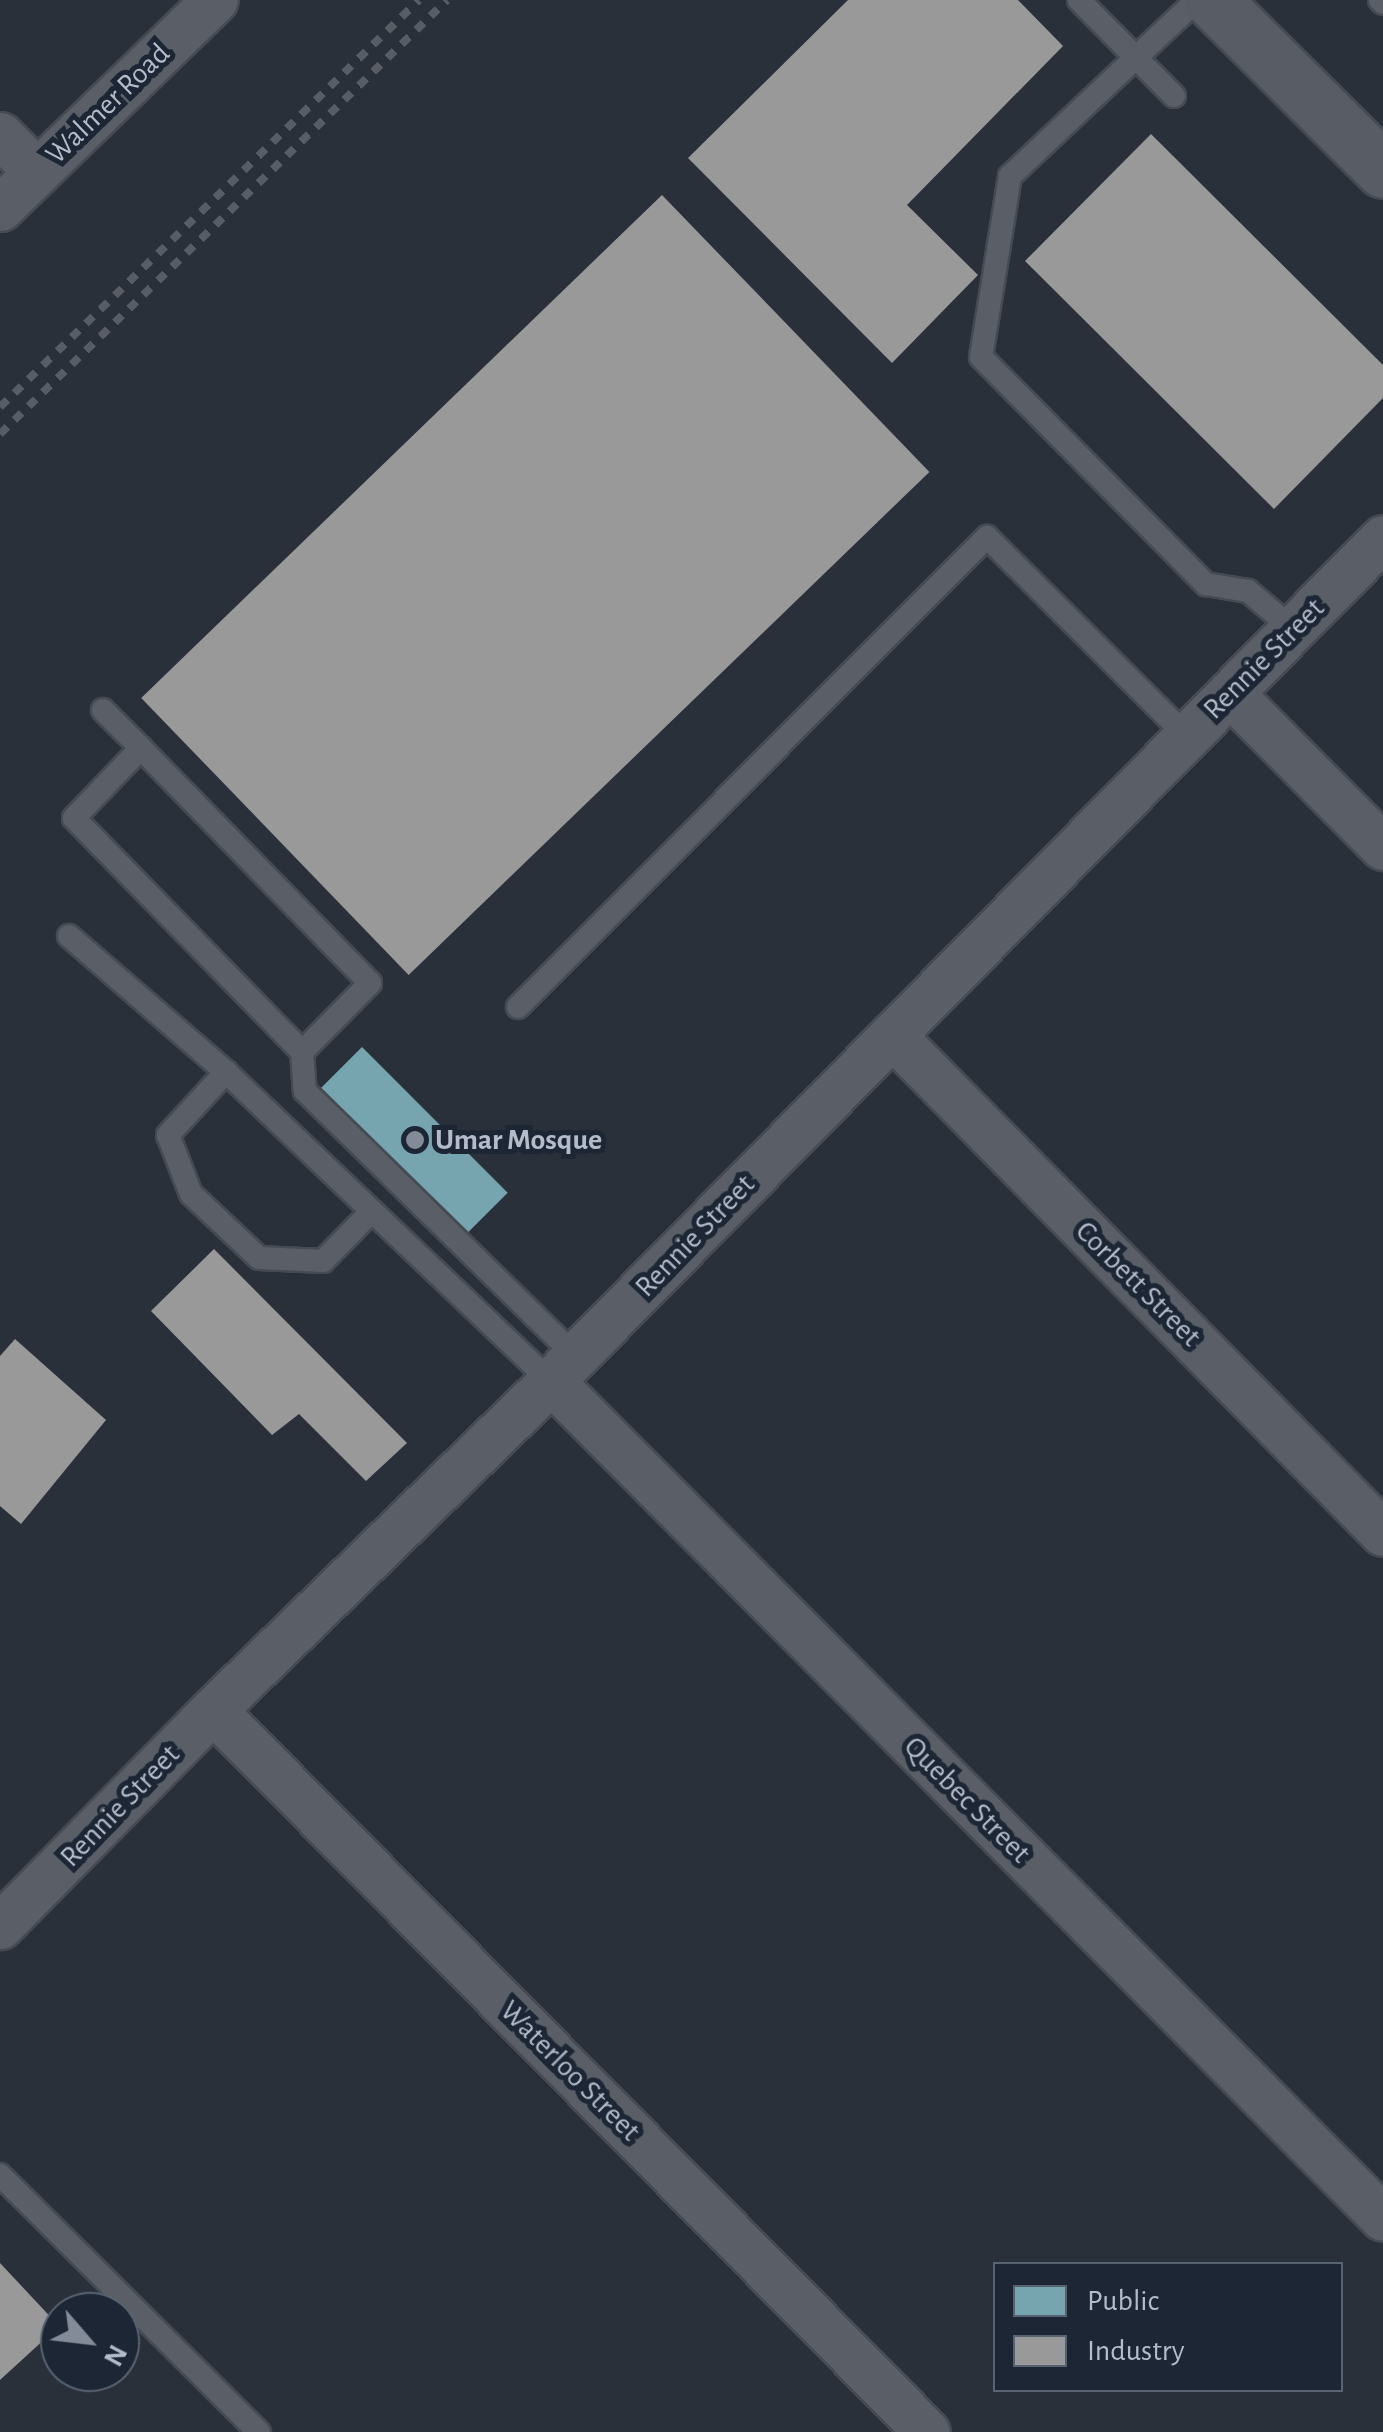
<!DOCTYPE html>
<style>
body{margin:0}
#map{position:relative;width:1383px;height:2432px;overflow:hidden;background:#29303a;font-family:"Alegreya Sans",sans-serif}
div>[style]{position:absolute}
.public>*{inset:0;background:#76a5af;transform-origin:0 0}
.industry>*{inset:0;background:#999;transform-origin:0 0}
.roads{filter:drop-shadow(2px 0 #464b53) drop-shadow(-2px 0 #464b53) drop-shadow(0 2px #464b53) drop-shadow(0 -2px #464b53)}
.lane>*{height:22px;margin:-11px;padding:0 11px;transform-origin:11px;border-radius:11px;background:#5a5f67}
.street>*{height:45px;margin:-22.5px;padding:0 22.5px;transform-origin:22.5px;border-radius:22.5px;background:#5a5f67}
.secondary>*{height:55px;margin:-27.5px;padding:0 27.5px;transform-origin:27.5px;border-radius:27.5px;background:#585d65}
.rail>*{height:8px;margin-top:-4px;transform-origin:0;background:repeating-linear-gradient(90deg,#585d65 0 10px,transparent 0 20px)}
.dots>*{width:28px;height:28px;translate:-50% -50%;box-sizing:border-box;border:5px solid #1d2635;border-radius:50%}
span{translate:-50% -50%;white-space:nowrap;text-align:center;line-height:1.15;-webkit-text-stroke:10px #1d2635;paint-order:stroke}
.street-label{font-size:30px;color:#b4bcca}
.poi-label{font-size:30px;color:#b4bcca;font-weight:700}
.left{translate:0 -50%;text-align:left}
.legend{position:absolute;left:993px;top:2262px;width:350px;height:130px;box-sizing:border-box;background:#1d2635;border:2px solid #596271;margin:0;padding:12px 18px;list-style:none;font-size:30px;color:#b4bcca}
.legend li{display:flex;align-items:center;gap:20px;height:50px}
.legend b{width:50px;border:2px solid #596271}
.north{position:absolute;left:40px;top:2292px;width:100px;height:100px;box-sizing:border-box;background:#1d2635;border:2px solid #596271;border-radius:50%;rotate:118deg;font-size:28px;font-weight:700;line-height:40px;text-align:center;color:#b4bcca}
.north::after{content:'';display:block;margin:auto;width:35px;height:45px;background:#838b98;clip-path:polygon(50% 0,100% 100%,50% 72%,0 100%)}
</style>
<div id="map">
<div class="public">
<div style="left:362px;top:1047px;width:206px;height:58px;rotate:45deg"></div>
</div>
<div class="industry">
<div style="clip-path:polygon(848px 0,1018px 0,1063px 46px,907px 205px,978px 275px,892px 363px,688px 158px)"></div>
<div style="clip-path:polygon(1151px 134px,1383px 365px,1383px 398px,1274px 509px,1025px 261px)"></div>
<div style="left:662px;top:195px;width:385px;height:724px;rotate:46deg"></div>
<div style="clip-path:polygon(214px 1249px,407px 1443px,366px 1481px,299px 1414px,272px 1435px,151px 1311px)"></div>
<div style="clip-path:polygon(15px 1339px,106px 1420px,21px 1524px,0 1506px,0 1356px)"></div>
<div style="clip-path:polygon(0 2263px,59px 2326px,0 2380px)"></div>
</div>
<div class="roads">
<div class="lane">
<div style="left:1079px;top:0;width:135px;rotate:45.3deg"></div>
<div style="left:1197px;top:0;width:257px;rotate:136.7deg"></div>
<div style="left:1010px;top:176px;width:183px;rotate:99.1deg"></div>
<div style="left:981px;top:357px;width:320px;rotate:45.3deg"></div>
<div style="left:1206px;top:584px;width:43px;rotate:9.5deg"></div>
<div style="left:1248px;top:591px;width:59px;rotate:40.2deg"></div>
<div style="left:1380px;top:0;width:4px;rotate:45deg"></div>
<div style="left:103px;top:710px;width:54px;rotate:45deg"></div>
<div style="left:69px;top:936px;width:208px;rotate:40.9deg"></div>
<div style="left:518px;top:1007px;width:664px;rotate:-45.06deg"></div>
<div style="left:987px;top:537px;width:282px;rotate:44.9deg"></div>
<div style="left:302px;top:1052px;width:97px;rotate:-45.4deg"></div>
<div style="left:370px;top:983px;width:328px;rotate:-134.3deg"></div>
<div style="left:141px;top:748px;width:97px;rotate:133.7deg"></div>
<div style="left:74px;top:818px;width:327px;rotate:45.7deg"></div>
<div style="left:302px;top:1052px;width:39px;rotate:86deg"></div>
<div style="left:305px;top:1091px;width:379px;rotate:44.4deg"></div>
<div style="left:372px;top:1211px;width:70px;rotate:134.4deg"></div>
<div style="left:323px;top:1261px;width:64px;rotate:-177.3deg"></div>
<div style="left:259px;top:1258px;width:93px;rotate:-136.7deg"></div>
<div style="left:191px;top:1194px;width:63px;rotate:-111.3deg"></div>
<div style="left:168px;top:1135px;width:86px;rotate:-47.4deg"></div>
<div style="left:226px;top:1072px;width:448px;rotate:43.6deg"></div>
<div style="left:0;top:2175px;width:365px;rotate:44.8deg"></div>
</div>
<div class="street">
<div style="left:0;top:135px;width:52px;rotate:45deg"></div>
<div style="left:0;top:208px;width:299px;rotate:-44.1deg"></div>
<div style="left:1230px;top:693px;width:217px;rotate:45.2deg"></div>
<div style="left:892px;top:1035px;width:699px;rotate:45.41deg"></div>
<div style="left:551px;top:1381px;width:1180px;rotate:45.17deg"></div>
<div style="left:213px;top:1710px;width:1015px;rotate:45.32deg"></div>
<div style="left:0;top:1926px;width:303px;rotate:-45.4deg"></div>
<div style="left:213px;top:1710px;width:472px;rotate:-44.2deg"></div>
<div style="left:551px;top:1381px;width:1184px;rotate:-45.38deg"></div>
</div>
<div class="secondary">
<div style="left:1212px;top:0;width:241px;rotate:44.8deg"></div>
</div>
</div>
<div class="rail">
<div style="left:0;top:407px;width:584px;rotate:-44.17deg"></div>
<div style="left:0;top:434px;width:623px;rotate:-44.15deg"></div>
</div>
<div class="dots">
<div style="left:415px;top:1140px;background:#838b98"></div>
</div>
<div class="street-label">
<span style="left:108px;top:104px;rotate:-44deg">Walmer Road</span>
<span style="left:1264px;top:659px;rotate:-45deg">Rennie Street</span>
<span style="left:695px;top:1236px;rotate:-46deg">Rennie Street</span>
<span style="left:1138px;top:1284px;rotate:45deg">Corbett Street</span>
<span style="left:967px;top:1800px;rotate:45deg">Quebec Street</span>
<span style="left:120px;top:1806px;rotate:-46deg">Rennie Street</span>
<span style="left:570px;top:2071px;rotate:45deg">Waterloo Street</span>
</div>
<div class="poi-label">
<span class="left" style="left:435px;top:1140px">Umar Mosque</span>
</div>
<ul class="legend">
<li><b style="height:28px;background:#76a5af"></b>Public</li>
<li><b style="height:28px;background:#999"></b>Industry</li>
</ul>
<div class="north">N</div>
</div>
